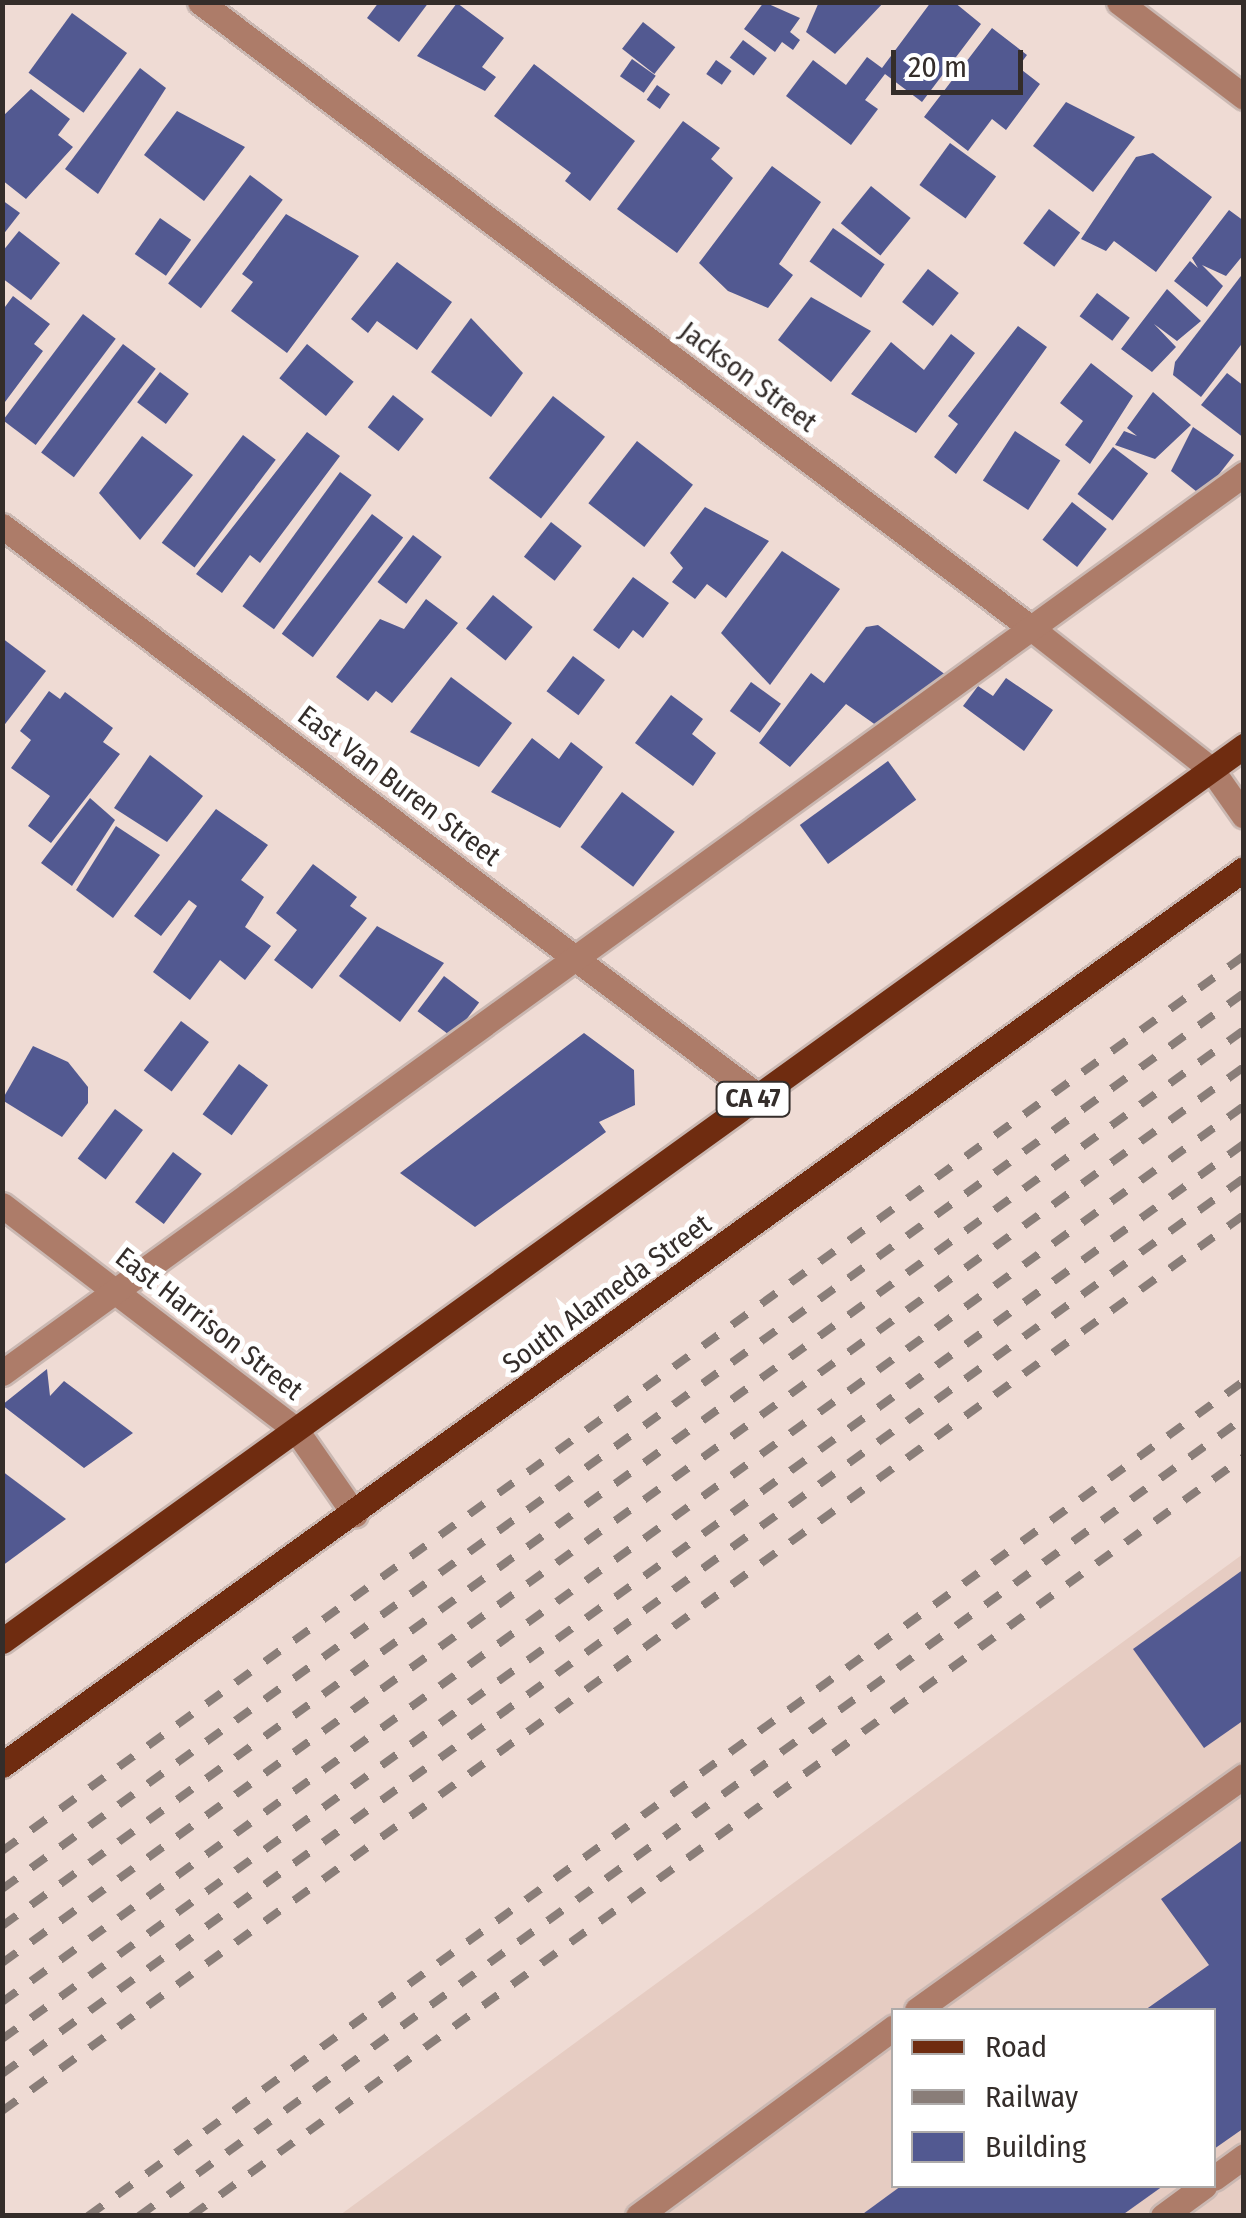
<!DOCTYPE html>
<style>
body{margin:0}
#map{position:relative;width:1246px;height:2218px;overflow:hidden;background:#efdbd4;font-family:"Fira Sans Condensed",sans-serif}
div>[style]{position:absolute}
.built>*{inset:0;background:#e6ccc2}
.building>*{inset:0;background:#525991;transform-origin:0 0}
.roads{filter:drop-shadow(2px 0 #cab8b2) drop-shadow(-2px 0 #cab8b2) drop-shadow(0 2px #cab8b2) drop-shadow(0 -2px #cab8b2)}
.minor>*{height:25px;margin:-12.5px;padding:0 12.5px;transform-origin:12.5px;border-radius:12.5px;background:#ad7c69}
.major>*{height:25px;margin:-12.5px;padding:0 12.5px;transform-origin:12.5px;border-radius:12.5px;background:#6f2c10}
.rail>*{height:8px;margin-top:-4px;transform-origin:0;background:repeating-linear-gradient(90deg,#897d78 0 18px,transparent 0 36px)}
span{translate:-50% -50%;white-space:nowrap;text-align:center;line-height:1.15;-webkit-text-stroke:10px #fff;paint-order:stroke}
.shield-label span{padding:2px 8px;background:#fff;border:2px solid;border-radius:8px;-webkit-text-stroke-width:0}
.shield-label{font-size:25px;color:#342d2a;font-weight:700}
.street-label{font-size:28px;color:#342d2a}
.frame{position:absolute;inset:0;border:5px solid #342d2a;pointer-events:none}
.legend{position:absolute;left:891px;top:2008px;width:325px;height:180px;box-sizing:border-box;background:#fff;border:2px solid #aeabaa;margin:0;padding:12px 18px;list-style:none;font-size:30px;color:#342d2a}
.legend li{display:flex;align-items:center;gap:20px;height:50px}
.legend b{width:50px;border:2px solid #aeabaa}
.scale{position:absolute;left:891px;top:50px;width:132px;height:45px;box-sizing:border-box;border:5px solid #342d2a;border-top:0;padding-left:12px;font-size:30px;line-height:35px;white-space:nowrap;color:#342d2a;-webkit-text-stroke:8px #fff;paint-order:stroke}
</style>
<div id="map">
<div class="built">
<div style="clip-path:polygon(evenodd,1243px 1554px,1243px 2215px,340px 2215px,1243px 1554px,894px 2010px,1214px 2010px,1214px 2186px,894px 2186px,894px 2010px)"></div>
</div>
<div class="building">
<div style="clip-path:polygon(379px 2px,429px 2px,399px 42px,367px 18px)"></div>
<div style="clip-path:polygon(764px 2px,800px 18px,790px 32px,800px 40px,793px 50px,782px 42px,775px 52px,744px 29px)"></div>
<div style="clip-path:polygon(819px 2px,884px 2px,835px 54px,806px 32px)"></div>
<div style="clip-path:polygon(931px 2px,954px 2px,981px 24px,922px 102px,885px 74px,865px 100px,878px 109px,851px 145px,786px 96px,813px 60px,846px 85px,867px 57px,882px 68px)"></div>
<div style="clip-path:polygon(457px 3px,504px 38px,482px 67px,496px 77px,485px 91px,417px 56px)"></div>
<div style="left:72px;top:13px;width:68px;height:74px;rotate:36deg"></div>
<div style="left:643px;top:22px;width:41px;height:34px;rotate:38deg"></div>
<div style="clip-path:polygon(992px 28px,1027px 55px,1018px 67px,1040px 84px,1006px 130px,992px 119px,968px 151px,924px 117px)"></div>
<div style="left:743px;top:40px;width:30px;height:22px;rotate:37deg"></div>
<div style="left:632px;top:59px;width:29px;height:21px;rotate:35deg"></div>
<div style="left:716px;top:60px;width:19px;height:17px;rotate:35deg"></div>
<div style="clip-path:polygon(534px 64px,635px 141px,590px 201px,565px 181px,571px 173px,494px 116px)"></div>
<div style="clip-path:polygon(140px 68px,166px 88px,98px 194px,65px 169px)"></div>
<div style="left:657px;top:85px;width:16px;height:18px;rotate:35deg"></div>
<div style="clip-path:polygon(31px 89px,70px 119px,58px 135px,73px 147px,26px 199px,2px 180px,2px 117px)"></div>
<div style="clip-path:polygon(1066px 102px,1135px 137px,1093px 192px,1033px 146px)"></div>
<div style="clip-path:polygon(177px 111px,245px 147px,204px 201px,144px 155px)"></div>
<div style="clip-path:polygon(683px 121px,720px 148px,711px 159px,733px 178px,677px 253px,617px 209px)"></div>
<div style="left:950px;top:143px;width:57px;height:52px;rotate:36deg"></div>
<div style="clip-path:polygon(1153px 153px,1212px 197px,1156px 272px,1114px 241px,1106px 251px,1081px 239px,1136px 157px)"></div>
<div style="clip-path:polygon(772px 166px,821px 202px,779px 264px,793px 275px,768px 308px,728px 291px,699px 263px)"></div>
<div style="left:250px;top:175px;width:41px;height:136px;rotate:37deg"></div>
<div style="left:871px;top:186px;width:51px;height:48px;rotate:39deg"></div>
<div style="clip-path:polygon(2px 200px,20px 213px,2px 236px)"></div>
<div style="left:1049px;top:209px;width:39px;height:43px;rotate:37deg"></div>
<div style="clip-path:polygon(1229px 210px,1244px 221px,1244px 254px,1226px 276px,1202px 265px,1223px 286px,1207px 307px,1174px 281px,1190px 261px,1198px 268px,1192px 258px)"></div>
<div style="clip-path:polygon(286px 214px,359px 256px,287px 353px,231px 311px,253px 282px,242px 274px)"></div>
<div style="left:160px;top:218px;width:38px;height:44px;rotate:35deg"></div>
<div style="left:833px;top:228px;width:63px;height:41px;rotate:35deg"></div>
<div style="clip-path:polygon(19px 231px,60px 263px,31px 300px,2px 278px,2px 252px)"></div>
<div style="clip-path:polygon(397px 262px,452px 302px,417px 350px,377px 321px,368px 333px,351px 319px)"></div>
<div style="left:928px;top:269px;width:39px;height:42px;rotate:38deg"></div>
<div style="clip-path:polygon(1244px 272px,1244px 341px,1201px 397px,1173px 375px,1175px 362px)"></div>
<div style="clip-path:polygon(1167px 289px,1201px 321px,1177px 341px,1154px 324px,1176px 347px,1152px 372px,1121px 349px)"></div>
<div style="left:1097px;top:293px;width:41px;height:29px;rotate:37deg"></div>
<div style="clip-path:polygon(13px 296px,50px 324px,34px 344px,43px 351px,2px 406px,2px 311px)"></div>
<div style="clip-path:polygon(811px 297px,871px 331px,831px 382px,778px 340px)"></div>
<div style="left:83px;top:314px;width:41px;height:133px;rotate:37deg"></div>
<div style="clip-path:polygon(471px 318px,523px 373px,491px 417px,431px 372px)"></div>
<div style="clip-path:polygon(1018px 326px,1047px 347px,956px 474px,934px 457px,958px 424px,948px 416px)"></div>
<div style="clip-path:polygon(951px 334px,975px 353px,916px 433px,851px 394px,891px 342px,924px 370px)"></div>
<div style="left:123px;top:344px;width:41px;height:136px;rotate:37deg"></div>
<div style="left:307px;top:344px;width:60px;height:44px;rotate:39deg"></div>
<div style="clip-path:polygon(1091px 363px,1133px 396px,1090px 464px,1065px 445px,1083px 421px,1060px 403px)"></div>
<div style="left:160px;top:372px;width:36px;height:38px;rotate:37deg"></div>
<div style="clip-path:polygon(1227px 373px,1244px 386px,1244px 438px,1201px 405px)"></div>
<div style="clip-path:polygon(1153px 392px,1191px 425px,1155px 459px,1115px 445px,1124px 431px,1137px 436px,1127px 428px)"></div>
<div style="left:393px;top:395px;width:39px;height:41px;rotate:38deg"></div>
<div style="left:553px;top:396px;width:66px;height:104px;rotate:38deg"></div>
<div style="clip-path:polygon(1193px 427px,1234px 455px,1202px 496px,1171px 471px)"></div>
<div style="left:1015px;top:431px;width:54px;height:59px;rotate:33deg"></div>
<div style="clip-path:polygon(307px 432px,340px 456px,260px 563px,250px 555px,222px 593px,196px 574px)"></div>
<div style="left:243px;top:435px;width:41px;height:135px;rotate:37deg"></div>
<div style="clip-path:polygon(142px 436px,193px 475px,140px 540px,99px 493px)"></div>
<div style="left:637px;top:441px;width:71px;height:79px;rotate:38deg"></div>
<div style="left:1113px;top:447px;width:44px;height:59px;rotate:37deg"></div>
<div style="left:340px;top:472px;width:39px;height:166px;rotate:36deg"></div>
<div style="left:1072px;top:502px;width:44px;height:48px;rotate:38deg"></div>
<div style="clip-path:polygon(705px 507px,769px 541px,726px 598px,707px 584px,695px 599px,672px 582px,683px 568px,670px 553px)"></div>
<div style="left:372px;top:514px;width:39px;height:150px;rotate:37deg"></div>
<div style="left:551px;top:522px;width:39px;height:44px;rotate:38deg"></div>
<div style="left:413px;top:535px;width:36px;height:59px;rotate:37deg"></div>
<div style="clip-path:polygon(782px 551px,840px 589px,770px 685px,721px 633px)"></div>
<div style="clip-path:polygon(633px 577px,669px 603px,643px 638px,633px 630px,619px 649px,593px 630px)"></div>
<div style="left:493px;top:595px;width:51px;height:43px;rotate:39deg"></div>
<div style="clip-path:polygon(426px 599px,458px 623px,392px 703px,376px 691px,368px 701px,336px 677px,380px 619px,404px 629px)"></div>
<div style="clip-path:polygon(878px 625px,950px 678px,880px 728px,846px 704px,790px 767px,759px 743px,811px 673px,824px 683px,866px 627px)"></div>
<div style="clip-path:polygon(2px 638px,46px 671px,2px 728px)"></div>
<div style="left:573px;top:656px;width:40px;height:44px;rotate:37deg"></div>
<div style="clip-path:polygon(451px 677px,512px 723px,479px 767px,410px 732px)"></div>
<div style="clip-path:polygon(1006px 678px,1053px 710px,1024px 751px,963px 706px,978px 686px,993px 696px)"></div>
<div style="left:751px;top:682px;width:37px;height:36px;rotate:36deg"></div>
<div style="clip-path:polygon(49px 691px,60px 699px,65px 692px,113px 728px,103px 742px,120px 754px,51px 843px,28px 826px,50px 796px,11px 768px,31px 740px,20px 731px)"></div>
<div style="clip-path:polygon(671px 695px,703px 719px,692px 734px,716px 753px,693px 786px,635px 743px)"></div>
<div style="clip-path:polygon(532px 738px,559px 759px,571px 742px,603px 767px,560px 828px,491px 792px)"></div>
<div style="clip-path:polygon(150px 755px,203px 796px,167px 842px,114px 808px)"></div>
<div style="left:888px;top:761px;width:48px;height:109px;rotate:54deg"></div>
<div style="left:622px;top:792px;width:66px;height:69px;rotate:37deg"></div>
<div style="clip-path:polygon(90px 798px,115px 820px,72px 886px,41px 863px)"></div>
<div style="clip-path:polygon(216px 809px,268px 845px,241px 880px,264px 897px,245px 927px,271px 946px,245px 980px,220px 960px,190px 1000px,153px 972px,197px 906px,189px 900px,161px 936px,134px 916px)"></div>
<div style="clip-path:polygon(116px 826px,160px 855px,113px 918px,76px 890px)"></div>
<div style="clip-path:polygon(313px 864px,357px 897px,350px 906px,367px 918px,312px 989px,274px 960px,297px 930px,276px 913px)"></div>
<div style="clip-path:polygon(377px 926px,444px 963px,400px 1022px,339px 976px)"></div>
<div style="left:444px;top:976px;width:44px;height:44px;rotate:37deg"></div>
<div style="left:181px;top:1021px;width:35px;height:62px;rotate:37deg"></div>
<div style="clip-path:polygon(584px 1033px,634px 1070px,635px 1105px,599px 1122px,606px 1132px,475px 1227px,400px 1173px)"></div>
<div style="clip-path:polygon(33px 1046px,68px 1062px,88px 1087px,88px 1103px,62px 1137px,2px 1100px)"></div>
<div style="left:239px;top:1064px;width:36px;height:62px;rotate:36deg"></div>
<div style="left:115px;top:1109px;width:35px;height:62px;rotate:37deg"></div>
<div style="left:173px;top:1152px;width:36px;height:63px;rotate:37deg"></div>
<div style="clip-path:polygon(47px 1369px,50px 1396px,64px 1381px,133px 1433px,84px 1468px,2px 1405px)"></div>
<div style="clip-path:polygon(2px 1471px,66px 1519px,2px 1566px)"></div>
<div style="clip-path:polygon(1244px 1569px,1244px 1720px,1204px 1748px,1133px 1649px)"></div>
<div style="clip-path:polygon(1244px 1839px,1244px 2128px,1214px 2149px,1214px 2010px,1145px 2010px,1209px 1965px,1161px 1899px)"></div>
<div style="clip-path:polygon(901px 2186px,1163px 2186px,1121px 2216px,860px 2216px)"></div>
</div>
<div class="roads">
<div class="minor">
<div style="left:200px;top:2px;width:1040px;rotate:36.99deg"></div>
<div style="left:1031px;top:628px;width:229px;rotate:38.1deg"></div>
<div style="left:1211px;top:769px;width:57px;rotate:54.9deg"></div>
<div style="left:1119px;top:2px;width:157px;rotate:37.2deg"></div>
<div style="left:2px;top:526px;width:947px;rotate:37.02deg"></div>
<div style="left:2px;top:1205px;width:370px;rotate:37.4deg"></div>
<div style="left:296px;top:1430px;width:103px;rotate:55.2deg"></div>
<div style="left:2px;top:1373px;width:1533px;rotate:-35.9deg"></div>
<div style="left:917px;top:2010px;width:402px;rotate:-35.6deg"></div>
<div style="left:1214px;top:2178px;width:37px;rotate:-36deg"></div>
<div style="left:638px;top:2216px;width:318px;rotate:-36.4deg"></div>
<div style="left:1163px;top:2216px;width:51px;rotate:-36.2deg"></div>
</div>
<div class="major">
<div style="left:2px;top:1641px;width:1531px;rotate:-35.78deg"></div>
<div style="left:2px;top:1765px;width:1531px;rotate:-35.81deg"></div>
</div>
</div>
<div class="rail">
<div style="left:2px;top:1851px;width:1531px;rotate:-35.78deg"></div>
<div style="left:2px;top:1889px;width:1531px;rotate:-35.81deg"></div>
<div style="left:2px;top:1926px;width:1531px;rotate:-35.81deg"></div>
<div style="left:2px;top:1963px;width:1531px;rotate:-35.81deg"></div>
<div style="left:2px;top:2002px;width:1531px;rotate:-35.81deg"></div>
<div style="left:2px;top:2039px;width:1531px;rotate:-35.78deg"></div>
<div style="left:2px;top:2074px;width:1531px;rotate:-35.81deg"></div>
<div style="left:2px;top:2111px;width:1531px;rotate:-35.81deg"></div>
<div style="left:88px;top:2216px;width:1426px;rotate:-35.84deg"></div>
<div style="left:139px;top:2216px;width:1363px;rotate:-35.84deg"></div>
<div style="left:191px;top:2216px;width:1298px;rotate:-35.78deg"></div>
</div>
<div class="shield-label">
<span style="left:753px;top:1099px">CA 47</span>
</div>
<div class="street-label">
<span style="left:748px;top:377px;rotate:37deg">Jackson Street</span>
<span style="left:399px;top:786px;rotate:37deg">East Van Buren Street</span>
<span style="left:607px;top:1294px;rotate:-36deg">South Alameda Street</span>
<span style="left:209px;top:1324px;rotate:38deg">East Harrison Street</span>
</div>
<div class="frame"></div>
<ul class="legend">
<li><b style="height:12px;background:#6f2c10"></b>Road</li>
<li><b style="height:12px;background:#897d78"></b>Railway</li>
<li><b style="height:28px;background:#525991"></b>Building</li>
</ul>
<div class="scale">20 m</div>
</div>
